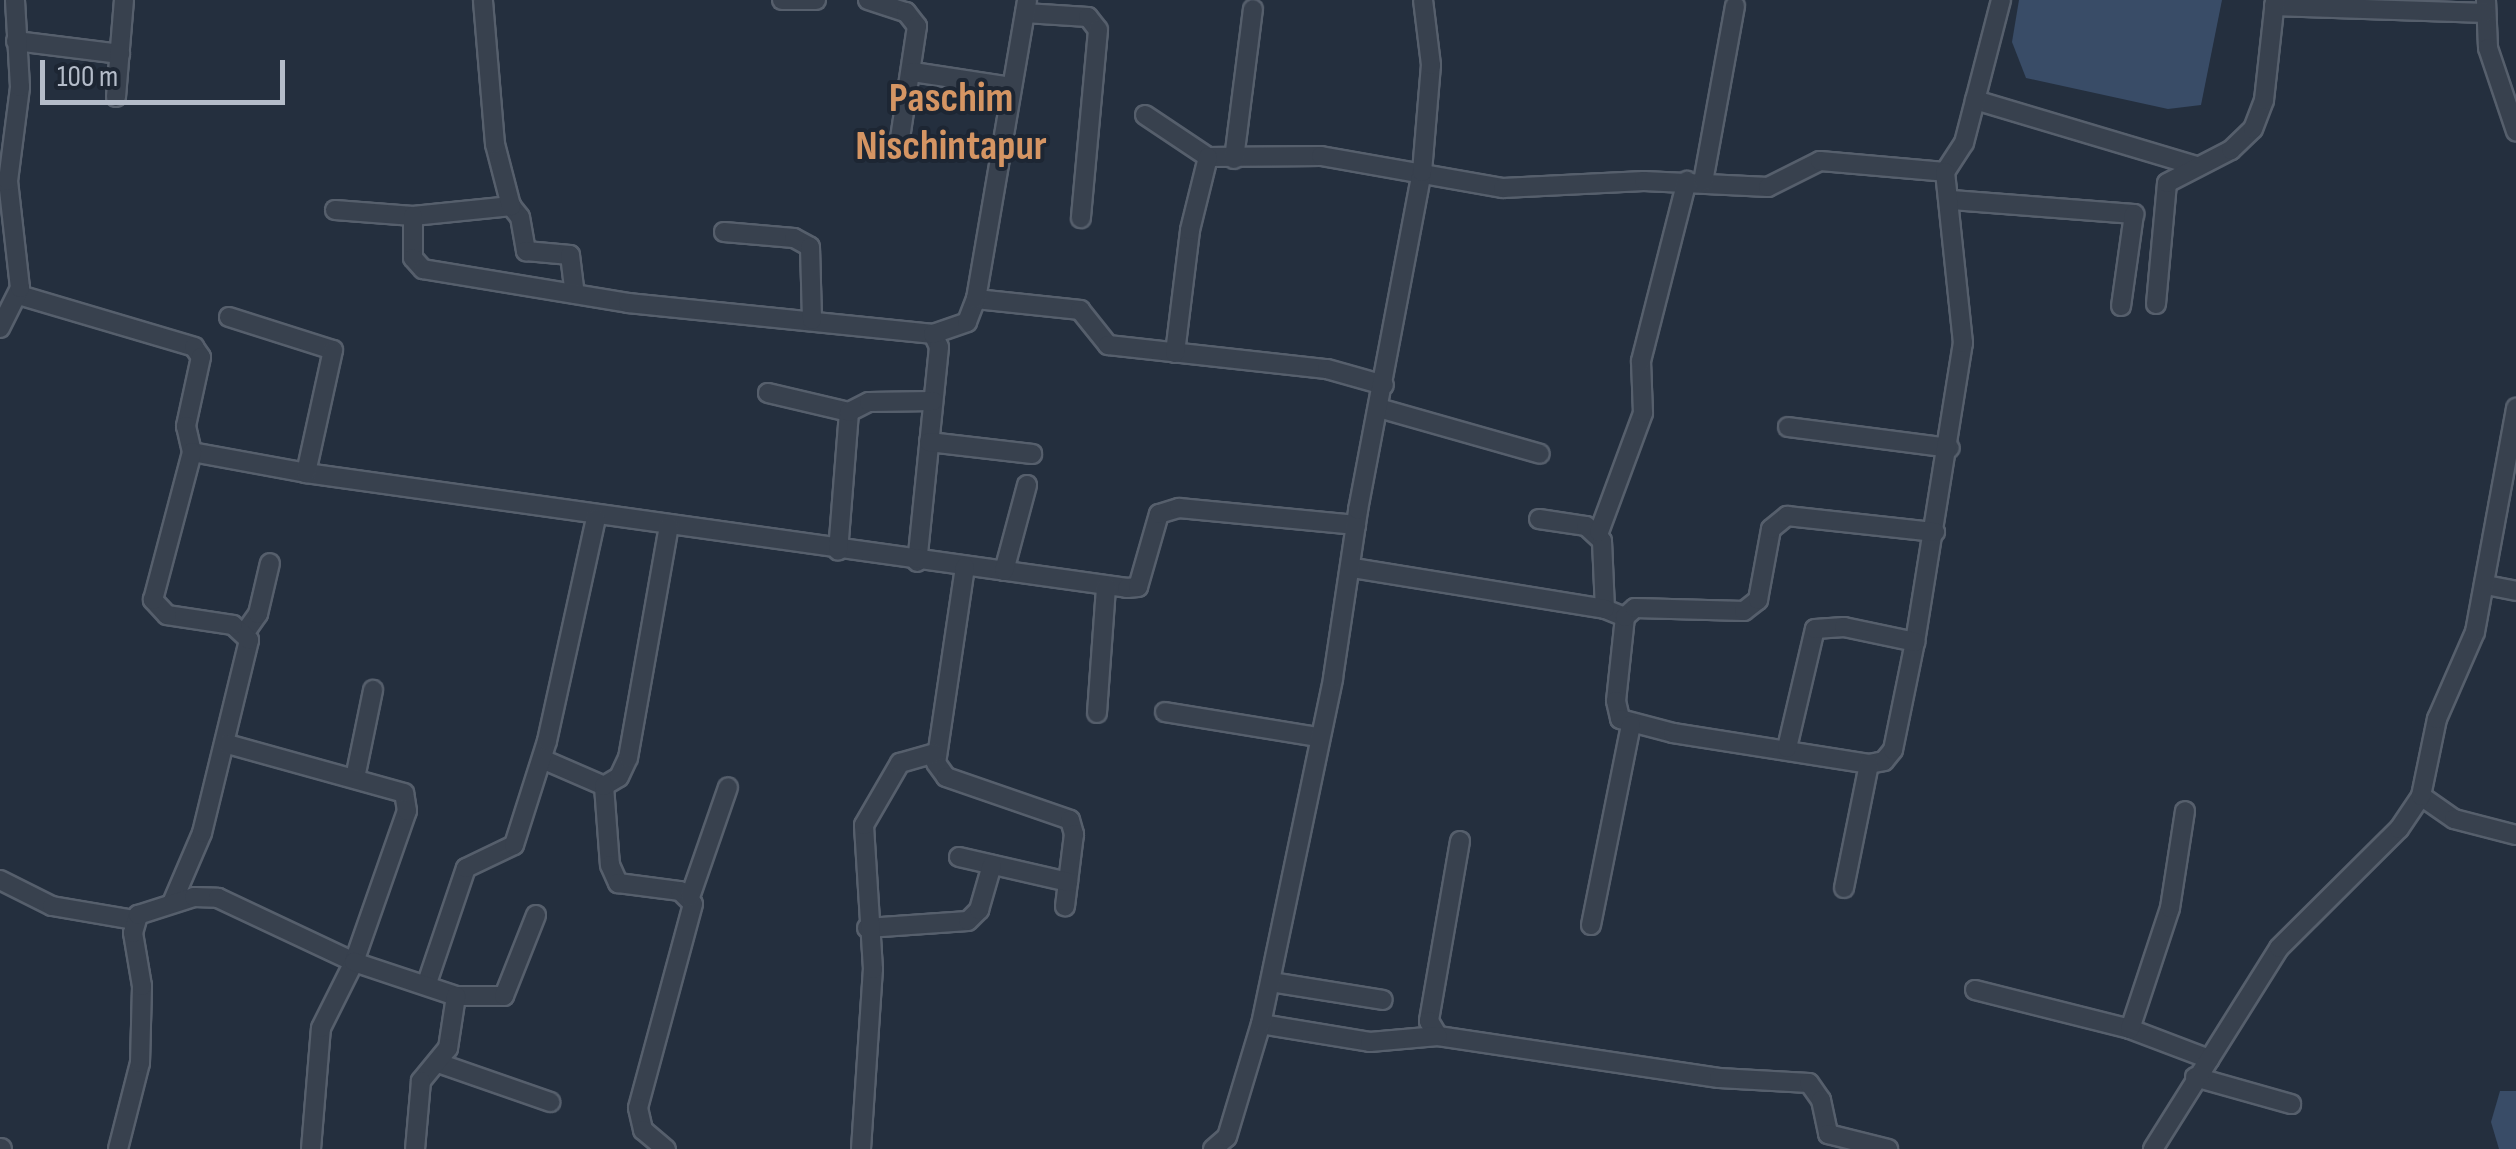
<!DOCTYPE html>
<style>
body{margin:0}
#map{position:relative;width:2516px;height:1149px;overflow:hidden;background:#242f3e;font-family:"Sofia Sans Condensed",sans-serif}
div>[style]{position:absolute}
.water>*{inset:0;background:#394c67}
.roads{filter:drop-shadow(2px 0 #565f6c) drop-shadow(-2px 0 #565f6c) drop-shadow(0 2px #565f6c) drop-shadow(0 -2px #565f6c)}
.minor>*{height:18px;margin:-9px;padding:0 9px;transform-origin:9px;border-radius:9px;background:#38414e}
.tertiary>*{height:20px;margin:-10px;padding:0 10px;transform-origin:10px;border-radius:10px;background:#38414e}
span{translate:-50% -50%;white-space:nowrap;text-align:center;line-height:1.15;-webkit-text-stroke:8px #1d2633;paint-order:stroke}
.district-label{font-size:42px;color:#d59563;font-weight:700}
.scale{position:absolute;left:40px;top:60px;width:245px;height:45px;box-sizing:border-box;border:5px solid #b4bcc9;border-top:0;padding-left:12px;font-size:30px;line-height:35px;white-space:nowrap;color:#b4bcc9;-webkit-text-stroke:8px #1d2633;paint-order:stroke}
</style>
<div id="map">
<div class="water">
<div style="clip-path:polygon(2019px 0,2222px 0,2201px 105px,2168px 109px,2026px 78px,2012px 42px)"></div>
<div style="clip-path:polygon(2500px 1091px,2516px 1091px,2516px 1149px,2499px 1149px,2491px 1122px)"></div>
</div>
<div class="roads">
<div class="minor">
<div style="left:782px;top:0;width:34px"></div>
<div style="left:868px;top:0;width:40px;rotate:18deg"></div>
<div style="left:906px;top:12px;width:18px;rotate:52deg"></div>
<div style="left:917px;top:26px;width:120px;rotate:98.6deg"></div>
<div style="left:2486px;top:0;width:48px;rotate:87.6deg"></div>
<div style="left:2488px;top:48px;width:88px;rotate:71.4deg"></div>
<div style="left:2274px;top:6px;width:211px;rotate:1.9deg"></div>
<div style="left:1025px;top:13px;width:63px;rotate:3.6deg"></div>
<div style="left:1088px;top:17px;width:16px;rotate:52deg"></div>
<div style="left:1098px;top:30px;width:189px;rotate:95.2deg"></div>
<div style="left:16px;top:41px;width:105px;rotate:7.1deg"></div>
<div style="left:913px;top:72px;width:99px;rotate:8.7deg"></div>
<div style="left:116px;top:97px;width:97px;rotate:-85.3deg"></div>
<div style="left:1975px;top:100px;width:232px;rotate:16.6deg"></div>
<div style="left:1145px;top:115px;width:76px;rotate:33.7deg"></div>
<div style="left:1208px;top:157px;width:113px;rotate:-0.5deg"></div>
<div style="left:1321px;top:156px;width:185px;rotate:10deg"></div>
<div style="left:1503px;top:188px;width:141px;rotate:-2.8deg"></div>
<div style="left:1644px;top:181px;width:124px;rotate:2.8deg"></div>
<div style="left:1768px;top:187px;width:58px;rotate:-26.6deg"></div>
<div style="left:1820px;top:161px;width:125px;rotate:5deg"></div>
<div style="left:1945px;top:172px;width:35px;rotate:-57deg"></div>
<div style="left:1964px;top:143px;width:148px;rotate:-75.5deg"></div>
<div style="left:1234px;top:159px;width:151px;rotate:-82.8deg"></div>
<div style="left:1703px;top:182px;width:179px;rotate:-79.7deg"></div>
<div style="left:1951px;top:200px;width:184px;rotate:4.4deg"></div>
<div style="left:2134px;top:214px;width:93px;rotate:98deg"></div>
<div style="left:511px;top:206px;width:14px;rotate:51deg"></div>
<div style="left:520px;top:217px;width:35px;rotate:80deg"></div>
<div style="left:526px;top:251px;width:44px;rotate:5.2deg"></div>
<div style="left:570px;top:255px;width:39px;rotate:83deg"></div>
<div style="left:335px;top:210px;width:78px;rotate:4.4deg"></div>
<div style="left:413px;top:216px;width:99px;rotate:-5.8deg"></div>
<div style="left:511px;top:206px;width:64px;rotate:-104.5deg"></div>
<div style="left:495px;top:144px;width:144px;rotate:-94.8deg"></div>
<div style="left:413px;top:216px;width:42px;rotate:90deg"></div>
<div style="left:413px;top:258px;width:15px;rotate:48deg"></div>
<div style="left:423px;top:269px;width:208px;rotate:9.4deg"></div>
<div style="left:628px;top:303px;width:307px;rotate:5.8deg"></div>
<div style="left:933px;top:334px;width:14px;rotate:65deg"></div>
<div style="left:939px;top:347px;width:216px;rotate:95.8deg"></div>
<div style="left:724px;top:232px;width:70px;rotate:4.9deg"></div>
<div style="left:794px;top:238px;width:18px;rotate:29deg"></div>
<div style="left:810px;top:247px;width:73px;rotate:88.4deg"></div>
<div style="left:19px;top:295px;width:183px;rotate:16.5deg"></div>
<div style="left:194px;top:347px;width:12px;rotate:55deg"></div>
<div style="left:201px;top:357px;width:71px;rotate:102.3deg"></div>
<div style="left:186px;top:426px;width:27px;rotate:77deg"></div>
<div style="left:192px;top:452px;width:116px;rotate:10.4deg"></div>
<div style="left:306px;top:473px;width:829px;rotate:7.97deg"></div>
<div style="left:1127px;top:588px;width:11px;rotate:-5deg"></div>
<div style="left:1138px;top:587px;width:76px;rotate:-74deg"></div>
<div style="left:1159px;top:514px;width:21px;rotate:-17deg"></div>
<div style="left:1179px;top:508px;width:178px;rotate:5.5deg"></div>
<div style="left:976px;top:299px;width:105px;rotate:6deg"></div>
<div style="left:1080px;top:310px;width:45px;rotate:51.3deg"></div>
<div style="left:1108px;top:345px;width:220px;rotate:6.3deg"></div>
<div style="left:1327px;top:369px;width:59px;rotate:15.7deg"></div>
<div style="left:2156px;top:304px;width:121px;rotate:-84.8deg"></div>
<div style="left:2167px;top:183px;width:72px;rotate:-27.3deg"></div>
<div style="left:2231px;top:150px;width:30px;rotate:-44deg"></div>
<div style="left:2253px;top:129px;width:31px;rotate:-69deg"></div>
<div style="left:2264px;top:100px;width:101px;rotate:-83.7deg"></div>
<div style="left:229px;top:317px;width:109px;rotate:17.6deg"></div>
<div style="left:333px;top:350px;width:126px;rotate:102.4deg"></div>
<div style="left:0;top:328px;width:45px;rotate:-63.4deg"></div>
<div style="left:20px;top:288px;width:108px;rotate:-96.4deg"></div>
<div style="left:8px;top:181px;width:95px;rotate:-82.7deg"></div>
<div style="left:20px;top:87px;width:87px;rotate:-93.3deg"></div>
<div style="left:933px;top:334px;width:36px;rotate:-19deg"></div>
<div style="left:967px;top:322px;width:25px;rotate:-69deg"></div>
<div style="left:976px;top:299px;width:303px;rotate:-80.3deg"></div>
<div style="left:1175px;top:353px;width:124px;rotate:-83deg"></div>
<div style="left:1190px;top:230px;width:75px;rotate:-76.1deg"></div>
<div style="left:768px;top:393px;width:83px;rotate:13.2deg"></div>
<div style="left:849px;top:412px;width:139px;rotate:94.5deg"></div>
<div style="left:1379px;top:408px;width:167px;rotate:15.9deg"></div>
<div style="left:849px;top:412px;width:22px;rotate:-27deg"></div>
<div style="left:869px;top:402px;width:64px;rotate:-0.9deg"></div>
<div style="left:1788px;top:427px;width:163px;rotate:7.4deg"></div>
<div style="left:929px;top:442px;width:104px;rotate:6.6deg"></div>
<div style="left:1539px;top:519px;width:48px;rotate:8.5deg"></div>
<div style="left:1586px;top:526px;width:22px;rotate:43deg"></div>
<div style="left:1602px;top:541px;width:68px;rotate:87.5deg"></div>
<div style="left:1605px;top:609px;width:22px;rotate:22deg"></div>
<div style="left:1625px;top:617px;width:84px;rotate:96.1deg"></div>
<div style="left:1616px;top:701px;width:18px;rotate:77deg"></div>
<div style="left:1620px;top:719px;width:55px;rotate:14.8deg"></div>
<div style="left:1673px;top:733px;width:198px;rotate:9deg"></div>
<div style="left:1869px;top:764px;width:15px;rotate:-11deg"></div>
<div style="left:1884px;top:761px;width:14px;rotate:-51deg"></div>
<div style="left:1893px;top:750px;width:110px;rotate:-78.5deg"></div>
<div style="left:1915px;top:642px;width:303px;rotate:-80.9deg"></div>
<div style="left:1963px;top:343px;width:172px;rotate:-96deg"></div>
<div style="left:1599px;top:532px;width:127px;rotate:-69.7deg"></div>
<div style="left:1643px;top:413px;width:52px;rotate:-92.2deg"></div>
<div style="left:1641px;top:361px;width:186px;rotate:-75.7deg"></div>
<div style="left:965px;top:567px;width:198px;rotate:98.4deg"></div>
<div style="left:936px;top:763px;width:17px;rotate:54deg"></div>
<div style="left:946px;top:777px;width:131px;rotate:19.1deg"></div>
<div style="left:1070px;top:820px;width:15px;rotate:74deg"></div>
<div style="left:1074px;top:834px;width:73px;rotate:97.1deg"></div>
<div style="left:1353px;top:568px;width:255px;rotate:9.2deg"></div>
<div style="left:1004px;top:571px;width:89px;rotate:-75deg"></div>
<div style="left:2486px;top:585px;width:31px;rotate:11deg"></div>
<div style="left:1625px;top:617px;width:13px;rotate:-42deg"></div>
<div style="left:1635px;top:608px;width:109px;rotate:1.6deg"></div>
<div style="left:1744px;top:611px;width:18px;rotate:-38deg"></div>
<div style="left:1758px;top:600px;width:72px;rotate:-79.6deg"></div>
<div style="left:1771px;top:529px;width:21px;rotate:-39deg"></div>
<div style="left:1787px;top:516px;width:149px;rotate:6.2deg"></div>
<div style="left:246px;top:631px;width:21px;rotate:-55deg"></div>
<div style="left:258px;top:614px;width:52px;rotate:-76.8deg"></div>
<div style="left:1165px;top:712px;width:154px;rotate:9.3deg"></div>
<div style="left:1097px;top:713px;width:127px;rotate:-85.9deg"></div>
<div style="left:1787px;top:748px;width:122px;rotate:-76.8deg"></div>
<div style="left:1815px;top:629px;width:29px;rotate:-4deg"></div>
<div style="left:1844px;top:627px;width:73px;rotate:11.9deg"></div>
<div style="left:542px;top:759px;width:68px;rotate:23.5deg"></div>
<div style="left:604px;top:786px;width:79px;rotate:85.7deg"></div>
<div style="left:610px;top:865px;width:20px;rotate:66deg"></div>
<div style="left:618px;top:883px;width:63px;rotate:7.4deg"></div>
<div style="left:680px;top:891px;width:18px;rotate:45deg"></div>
<div style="left:693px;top:904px;width:211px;rotate:105.1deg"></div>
<div style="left:638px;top:1108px;width:23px;rotate:77deg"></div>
<div style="left:643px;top:1130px;width:30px;rotate:40deg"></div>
<div style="left:355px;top:778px;width:90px;rotate:-78.4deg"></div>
<div style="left:604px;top:786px;width:17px;rotate:-31deg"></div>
<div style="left:619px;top:777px;width:21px;rotate:-65deg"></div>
<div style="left:628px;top:758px;width:236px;rotate:-80deg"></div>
<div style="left:2421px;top:796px;width:40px;rotate:34.9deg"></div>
<div style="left:2454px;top:819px;width:64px;rotate:14.5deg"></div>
<div style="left:1460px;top:841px;width:183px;rotate:99.8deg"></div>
<div style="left:1429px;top:1021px;width:17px;rotate:59deg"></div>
<div style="left:1438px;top:1036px;width:284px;rotate:8.5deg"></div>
<div style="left:1719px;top:1078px;width:90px;rotate:3.2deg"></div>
<div style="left:1809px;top:1083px;width:21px;rotate:55deg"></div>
<div style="left:1821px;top:1100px;width:35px;rotate:78deg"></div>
<div style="left:1828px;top:1134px;width:62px;rotate:14deg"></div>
<div style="left:959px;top:857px;width:112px;rotate:12.9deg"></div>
<div style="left:0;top:880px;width:58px;rotate:26.6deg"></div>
<div style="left:52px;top:906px;width:84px;rotate:9.6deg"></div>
<div style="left:1844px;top:888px;width:126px;rotate:-78.6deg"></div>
<div style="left:690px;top:897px;width:116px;rotate:-70.9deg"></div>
<div style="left:172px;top:903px;width:76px;rotate:-66.8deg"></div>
<div style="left:202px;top:833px;width:199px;rotate:-76.3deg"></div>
<div style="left:249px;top:640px;width:22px;rotate:-137deg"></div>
<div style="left:233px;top:625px;width:67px;rotate:-171.4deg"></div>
<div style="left:167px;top:615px;width:21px;rotate:-133deg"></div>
<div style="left:153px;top:600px;width:153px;rotate:-75.2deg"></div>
<div style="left:1591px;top:925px;width:204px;rotate:-78.7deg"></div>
<div style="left:867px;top:928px;width:101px;rotate:-4deg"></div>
<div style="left:968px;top:921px;width:16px;rotate:-45deg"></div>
<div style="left:979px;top:910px;width:47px;rotate:-73.9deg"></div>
<div style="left:1271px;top:982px;width:113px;rotate:9.1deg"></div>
<div style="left:427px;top:983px;width:121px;rotate:-71.3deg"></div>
<div style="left:466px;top:868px;width:53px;rotate:-25.6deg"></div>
<div style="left:514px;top:845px;width:109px;rotate:-72.4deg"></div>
<div style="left:547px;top:741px;width:228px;rotate:-77.6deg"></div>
<div style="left:1975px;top:990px;width:160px;rotate:14.1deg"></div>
<div style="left:2130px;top:1029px;width:85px;rotate:20.8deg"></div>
<div style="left:456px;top:996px;width:48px"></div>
<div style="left:504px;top:996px;width:87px;rotate:-68.4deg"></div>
<div style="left:1261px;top:1024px;width:110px;rotate:9.4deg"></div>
<div style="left:1370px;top:1042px;width:68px;rotate:-5deg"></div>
<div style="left:2130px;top:1029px;width:127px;rotate:-71.7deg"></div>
<div style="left:2170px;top:908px;width:98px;rotate:-81.2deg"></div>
<div style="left:438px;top:1063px;width:119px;rotate:19.2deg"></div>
<div style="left:2195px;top:1077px;width:100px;rotate:15.7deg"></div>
<div style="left:118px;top:1149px;width:89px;rotate:-75.7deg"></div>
<div style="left:140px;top:1063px;width:77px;rotate:-88.5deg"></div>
<div style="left:142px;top:986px;width:54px;rotate:-99.6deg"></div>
<div style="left:133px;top:933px;width:19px;rotate:-74deg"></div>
<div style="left:138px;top:915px;width:59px;rotate:-17.8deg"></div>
<div style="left:194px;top:897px;width:24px;rotate:2deg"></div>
<div style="left:218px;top:898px;width:150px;rotate:25.2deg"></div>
<div style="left:354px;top:962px;width:160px;rotate:-70.7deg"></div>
<div style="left:407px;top:811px;width:18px;rotate:-99deg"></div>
<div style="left:404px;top:793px;width:184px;rotate:-164.5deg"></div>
<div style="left:311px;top:1149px;width:121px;rotate:-85.3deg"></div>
<div style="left:321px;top:1028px;width:74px;rotate:-63.4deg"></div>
<div style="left:354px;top:962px;width:108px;rotate:18.4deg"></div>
<div style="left:456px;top:996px;width:53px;rotate:98.7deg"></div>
<div style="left:448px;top:1048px;width:43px;rotate:129.3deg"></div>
<div style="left:421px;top:1081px;width:68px;rotate:95deg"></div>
<div style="left:861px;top:1149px;width:180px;rotate:-86.2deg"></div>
<div style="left:873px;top:969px;width:144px;rotate:-93.6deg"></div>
<div style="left:864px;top:825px;width:72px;rotate:-59.9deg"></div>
<div style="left:900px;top:763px;width:36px;rotate:-16deg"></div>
<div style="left:1213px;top:1149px;width:18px;rotate:-41deg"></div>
<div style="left:1227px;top:1137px;width:118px;rotate:-73.3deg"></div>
<div style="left:1261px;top:1024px;width:353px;rotate:-78.2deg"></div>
<div style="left:1333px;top:678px;width:170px;rotate:-81.5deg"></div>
<div style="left:1358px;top:510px;width:344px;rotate:-79.3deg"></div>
<div style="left:1422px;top:172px;width:107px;rotate:-85.2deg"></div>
<div style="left:1431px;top:65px;width:65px;rotate:-97deg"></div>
<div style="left:2153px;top:1149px;width:237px;rotate:-57.9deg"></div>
<div style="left:2279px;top:948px;width:169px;rotate:-44.8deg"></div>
<div style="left:2399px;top:829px;width:40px;rotate:-56deg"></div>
<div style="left:2421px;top:796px;width:79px;rotate:-78.3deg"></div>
<div style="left:2437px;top:719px;width:95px;rotate:-66.4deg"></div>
<div style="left:2475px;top:632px;width:228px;rotate:-79.6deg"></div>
</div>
<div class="tertiary">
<div style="left:0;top:1149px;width:1px"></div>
</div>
</div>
<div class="district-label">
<span style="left:951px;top:123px">Paschim<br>Nischintapur</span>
</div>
<div class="scale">100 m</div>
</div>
